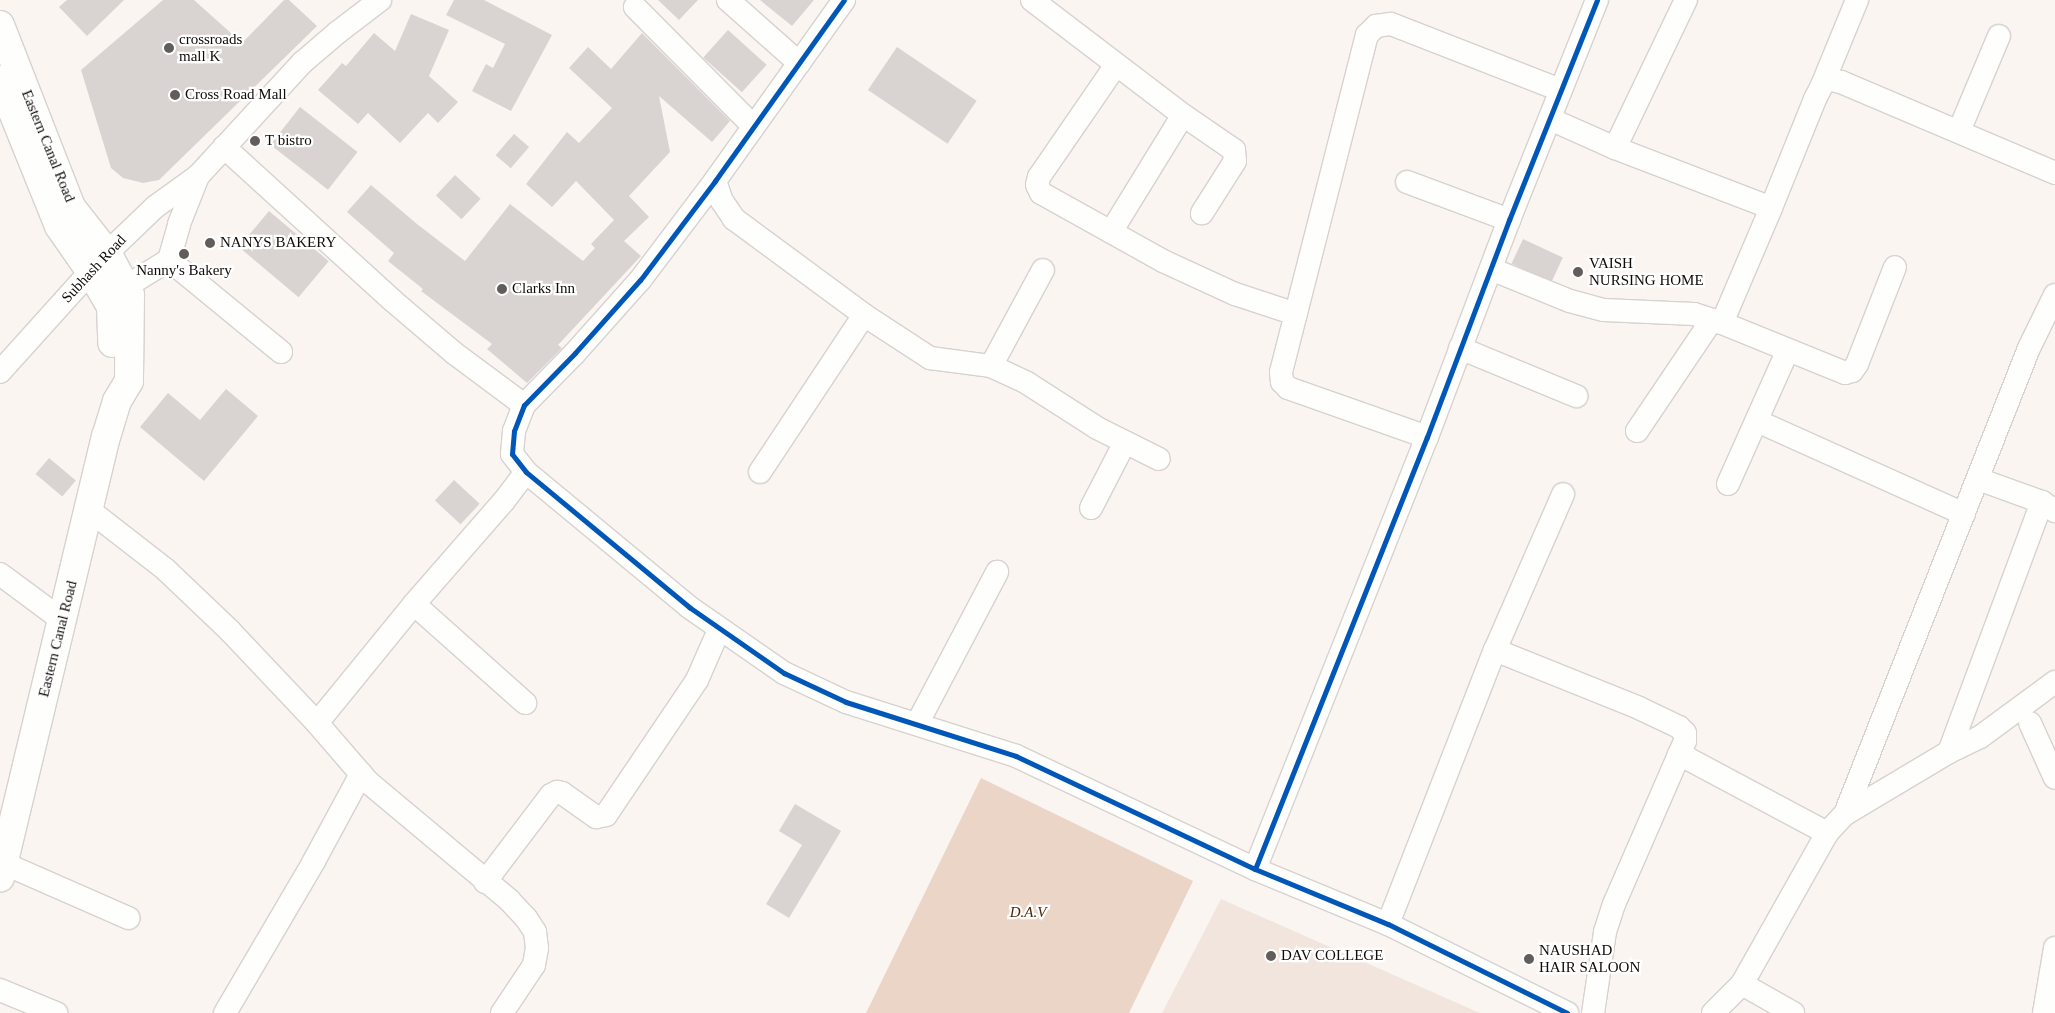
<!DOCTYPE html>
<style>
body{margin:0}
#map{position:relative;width:2055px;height:1013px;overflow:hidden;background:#fbf5f1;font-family:"Times New Roman",serif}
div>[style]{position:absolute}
.built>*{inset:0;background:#f1e5dd}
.green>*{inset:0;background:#ead5c7}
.building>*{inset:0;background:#d9d4d1;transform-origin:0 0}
.roads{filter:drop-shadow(1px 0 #d7d2cf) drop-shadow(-1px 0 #d7d2cf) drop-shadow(0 1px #d7d2cf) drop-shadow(0 -1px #d7d2cf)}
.minor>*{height:22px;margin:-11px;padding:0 11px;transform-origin:11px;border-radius:11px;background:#fefefd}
.major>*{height:28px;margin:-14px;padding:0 14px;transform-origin:14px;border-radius:14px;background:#fefefd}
.cycleway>*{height:5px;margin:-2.5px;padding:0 2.5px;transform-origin:2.5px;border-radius:2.5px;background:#0057b8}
.dots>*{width:14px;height:14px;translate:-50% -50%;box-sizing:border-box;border:2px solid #fff;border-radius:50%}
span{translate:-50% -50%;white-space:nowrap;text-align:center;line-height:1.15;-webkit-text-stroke:4.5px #fff;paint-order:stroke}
.poi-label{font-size:15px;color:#0f0b09}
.left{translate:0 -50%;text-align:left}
.street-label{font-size:15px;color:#0f0b09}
.park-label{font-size:15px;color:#4e2808;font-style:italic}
</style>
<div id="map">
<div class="built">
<div style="clip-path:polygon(1221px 899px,1480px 1013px,1162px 1013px)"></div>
</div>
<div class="green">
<div style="clip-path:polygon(981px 778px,1193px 881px,1129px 1013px,866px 1013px)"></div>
</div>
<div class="building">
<div style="clip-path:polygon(67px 0,124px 0,87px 36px,59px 7px)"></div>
<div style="clip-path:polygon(163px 0,194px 0,242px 43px,284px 0,289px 0,317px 26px,159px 180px,143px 183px,123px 178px,111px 168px,81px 70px)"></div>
<div style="clip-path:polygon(454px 0,484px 0,552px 35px,511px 111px,472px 91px,486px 64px,493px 68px,505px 44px,446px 15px)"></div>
<div style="clip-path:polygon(658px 0,698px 0,679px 20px)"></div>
<div style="clip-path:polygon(760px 0,814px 0,792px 26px)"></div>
<div style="clip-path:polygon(411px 14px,449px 30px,429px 76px,458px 102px,438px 123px,428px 113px,400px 143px,368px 113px,358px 124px,318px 90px,342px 63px,346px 66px,374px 33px,395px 51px)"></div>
<div style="left:728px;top:30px;width:52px;height:37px;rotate:42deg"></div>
<div style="clip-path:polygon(642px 33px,730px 121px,712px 142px,659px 96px,670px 152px,629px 196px,649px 217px,624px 241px,641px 256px,558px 345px,562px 348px,527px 383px,487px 349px,492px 344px,421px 291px,423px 289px,388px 261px,394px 253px,347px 212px,371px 185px,417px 224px,465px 261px,510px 204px,583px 261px,595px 248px,591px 244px,614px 220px,576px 181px,552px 207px,526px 184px,567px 132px,579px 143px,612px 108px,569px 68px,588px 47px,611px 69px)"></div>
<div style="left:897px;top:47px;width:96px;height:52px;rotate:34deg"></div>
<div style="left:300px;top:107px;width:73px;height:48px;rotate:38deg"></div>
<div style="left:514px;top:134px;width:20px;height:28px;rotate:41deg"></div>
<div style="left:455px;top:175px;width:35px;height:28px;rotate:43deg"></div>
<div style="left:269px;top:211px;width:78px;height:47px;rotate:40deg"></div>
<div style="left:1523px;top:239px;width:44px;height:27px;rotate:25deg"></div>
<div style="clip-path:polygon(226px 389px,258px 416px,204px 481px,140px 427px,168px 393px,200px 420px)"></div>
<div style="left:49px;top:458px;width:35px;height:21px;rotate:40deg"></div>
<div style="left:454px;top:480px;width:35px;height:28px;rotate:43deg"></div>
<div style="clip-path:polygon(795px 804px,841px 831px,789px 918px,766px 904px,802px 845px,779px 831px)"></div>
</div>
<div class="roads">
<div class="minor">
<div style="left:728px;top:0;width:95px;rotate:41.6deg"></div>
<div style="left:844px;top:0;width:222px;rotate:125.5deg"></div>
<div style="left:715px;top:181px;width:124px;rotate:127.1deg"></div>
<div style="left:640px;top:280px;width:98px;rotate:131.7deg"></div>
<div style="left:575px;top:353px;width:73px;rotate:134.4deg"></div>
<div style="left:524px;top:405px;width:28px;rotate:111deg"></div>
<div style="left:514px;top:431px;width:23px;rotate:95deg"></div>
<div style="left:512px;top:454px;width:23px;rotate:52deg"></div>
<div style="left:526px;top:472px;width:212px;rotate:39.6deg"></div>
<div style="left:689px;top:607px;width:116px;rotate:34.8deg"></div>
<div style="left:784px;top:673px;width:68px;rotate:25.1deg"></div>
<div style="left:846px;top:702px;width:178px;rotate:17.6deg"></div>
<div style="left:1016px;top:756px;width:264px;rotate:25.3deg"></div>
<div style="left:1255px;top:869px;width:144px;rotate:22.5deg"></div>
<div style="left:1388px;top:924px;width:200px;rotate:26.4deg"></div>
<div style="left:1032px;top:0;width:190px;rotate:37.3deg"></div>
<div style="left:1183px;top:115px;width:62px;rotate:34.5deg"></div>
<div style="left:1234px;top:150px;width:11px;rotate:85deg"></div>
<div style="left:1235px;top:161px;width:62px;rotate:122.4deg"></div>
<div style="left:635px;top:7px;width:168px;rotate:45.2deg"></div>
<div style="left:1116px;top:65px;width:136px;rotate:124.5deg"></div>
<div style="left:1039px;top:177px;width:8px;rotate:104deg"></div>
<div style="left:1037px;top:185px;width:9px;rotate:63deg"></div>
<div style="left:1041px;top:193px;width:140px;rotate:29.1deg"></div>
<div style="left:1163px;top:261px;width:79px;rotate:24.6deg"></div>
<div style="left:1235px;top:294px;width:64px;rotate:18.2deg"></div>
<div style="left:1823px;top:83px;width:90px;rotate:-67.7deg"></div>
<div style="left:1550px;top:119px;width:71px;rotate:24deg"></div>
<div style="left:1615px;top:148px;width:167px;rotate:21deg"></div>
<div style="left:1959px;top:131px;width:103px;rotate:-67.2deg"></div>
<div style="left:224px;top:147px;width:227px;rotate:42.3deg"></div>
<div style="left:392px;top:300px;width:82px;rotate:40.5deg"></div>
<div style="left:454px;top:353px;width:87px;rotate:36.6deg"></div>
<div style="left:1615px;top:148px;width:164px;rotate:-64.4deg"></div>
<div style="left:715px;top:181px;width:21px;rotate:71deg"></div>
<div style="left:722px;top:201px;width:22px;rotate:56deg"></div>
<div style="left:734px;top:219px;width:162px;rotate:36.4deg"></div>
<div style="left:864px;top:315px;width:79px;rotate:33.1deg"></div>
<div style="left:930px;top:358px;width:62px;rotate:7.5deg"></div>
<div style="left:991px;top:366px;width:40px;rotate:25deg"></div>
<div style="left:1027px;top:383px;width:83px;rotate:32.7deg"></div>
<div style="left:1097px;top:428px;width:69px;rotate:26.6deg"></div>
<div style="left:1407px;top:182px;width:109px;rotate:20.4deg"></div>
<div style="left:1111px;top:232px;width:137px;rotate:-58.4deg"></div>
<div style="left:169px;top:260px;width:145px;rotate:39.4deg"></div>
<div style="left:1491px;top:269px;width:85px;rotate:22.1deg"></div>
<div style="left:1570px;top:301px;width:35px;rotate:15deg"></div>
<div style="left:1604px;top:310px;width:90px;rotate:2.5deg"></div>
<div style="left:1694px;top:314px;width:29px;rotate:18deg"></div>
<div style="left:1722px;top:323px;width:133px;rotate:22.1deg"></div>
<div style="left:1845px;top:373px;width:7px;rotate:-16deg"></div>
<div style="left:1852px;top:371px;width:9px;rotate:-54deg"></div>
<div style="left:1857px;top:364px;width:104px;rotate:-68.6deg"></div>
<div style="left:109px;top:288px;width:18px;rotate:-6deg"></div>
<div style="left:127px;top:286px;width:49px;rotate:-31.8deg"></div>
<div style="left:169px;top:260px;width:37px;rotate:-74deg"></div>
<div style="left:179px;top:224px;width:52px;rotate:-68.4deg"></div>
<div style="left:1722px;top:323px;width:125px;rotate:-66.9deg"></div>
<div style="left:1771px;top:208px;width:118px;rotate:-68deg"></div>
<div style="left:1815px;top:99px;width:18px;rotate:-63deg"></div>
<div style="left:1823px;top:83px;width:7px;rotate:-27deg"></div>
<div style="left:1829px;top:80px;width:12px;rotate:9deg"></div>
<div style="left:1841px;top:82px;width:233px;rotate:23deg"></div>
<div style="left:1460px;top:348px;width:126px;rotate:22.5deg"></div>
<div style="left:991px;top:366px;width:109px;rotate:-61.6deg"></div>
<div style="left:0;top:372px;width:160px;rotate:-48deg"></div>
<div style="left:107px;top:253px;width:66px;rotate:-43.8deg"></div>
<div style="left:155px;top:207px;width:53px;rotate:-35.8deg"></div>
<div style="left:198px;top:176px;width:155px;rotate:-47.4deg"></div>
<div style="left:303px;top:62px;width:46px;rotate:-40.6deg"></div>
<div style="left:338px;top:32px;width:53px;rotate:-37.3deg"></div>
<div style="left:1757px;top:421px;width:227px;rotate:24.2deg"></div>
<div style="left:1637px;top:431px;width:134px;rotate:-56deg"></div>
<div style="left:1427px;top:437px;width:147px;rotate:-160.6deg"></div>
<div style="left:1288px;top:388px;width:8px;rotate:-135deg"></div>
<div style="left:1282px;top:382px;width:10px;rotate:-96deg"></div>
<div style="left:1281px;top:372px;width:348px;rotate:-75.7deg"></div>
<div style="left:1367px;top:35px;width:13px;rotate:-45deg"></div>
<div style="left:1376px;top:26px;width:15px;rotate:-8deg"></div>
<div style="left:1391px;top:24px;width:181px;rotate:21.3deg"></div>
<div style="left:760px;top:472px;width:188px;rotate:-56.5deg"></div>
<div style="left:1978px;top:479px;width:68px;rotate:19.8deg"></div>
<div style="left:1728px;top:484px;width:147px;rotate:-65.9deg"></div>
<div style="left:1091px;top:508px;width:74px;rotate:-62.7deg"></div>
<div style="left:89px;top:510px;width:96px;rotate:37.8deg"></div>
<div style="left:165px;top:569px;width:90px;rotate:43.6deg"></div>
<div style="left:230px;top:631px;width:127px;rotate:46.6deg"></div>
<div style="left:317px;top:723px;width:78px;rotate:49.2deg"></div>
<div style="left:368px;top:782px;width:184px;rotate:39.9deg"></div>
<div style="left:509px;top:900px;width:25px;rotate:47deg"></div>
<div style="left:526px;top:918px;width:17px;rotate:57deg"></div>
<div style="left:535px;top:932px;width:16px;rotate:83deg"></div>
<div style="left:537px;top:948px;width:17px;rotate:100deg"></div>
<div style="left:534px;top:965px;width:58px;rotate:123.7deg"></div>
<div style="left:0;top:574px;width:77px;rotate:36.6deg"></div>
<div style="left:414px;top:604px;width:149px;rotate:41.7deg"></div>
<div style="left:1495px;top:650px;width:155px;rotate:21.9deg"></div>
<div style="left:1639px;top:708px;width:44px;rotate:25.4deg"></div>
<div style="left:1679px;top:727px;width:8px;rotate:45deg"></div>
<div style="left:1685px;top:733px;width:8px;rotate:90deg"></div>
<div style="left:1685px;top:741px;width:178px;rotate:113.5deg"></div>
<div style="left:1614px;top:904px;width:29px;rotate:108deg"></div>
<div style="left:1605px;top:932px;width:82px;rotate:98.4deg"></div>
<div style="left:317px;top:723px;width:154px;rotate:-50.8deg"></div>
<div style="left:414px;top:604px;width:137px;rotate:-48.9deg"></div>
<div style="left:504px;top:501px;width:36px;rotate:-53deg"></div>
<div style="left:2030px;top:723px;width:60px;rotate:65.6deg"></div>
<div style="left:917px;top:724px;width:172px;rotate:-62.2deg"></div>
<div style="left:1949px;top:752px;width:267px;rotate:-69.6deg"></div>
<div style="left:2042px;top:502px;width:16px;rotate:35deg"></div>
<div style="left:1679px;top:754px;width:168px;rotate:28.1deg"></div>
<div style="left:1845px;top:814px;width:501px;rotate:-68.45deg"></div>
<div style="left:2029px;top:348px;width:59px;rotate:-63.9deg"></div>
<div style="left:3px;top:863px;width:137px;rotate:23.7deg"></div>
<div style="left:1255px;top:869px;width:465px;rotate:-68.3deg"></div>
<div style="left:1427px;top:437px;width:232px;rotate:-69.3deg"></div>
<div style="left:1509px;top:220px;width:237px;rotate:-68.2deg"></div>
<div style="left:485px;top:882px;width:109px;rotate:-52.8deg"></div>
<div style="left:551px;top:795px;width:7px;rotate:-27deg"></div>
<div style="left:557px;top:792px;width:5px;rotate:11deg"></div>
<div style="left:562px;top:793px;width:42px;rotate:35.2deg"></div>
<div style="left:596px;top:817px;width:10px;rotate:-11deg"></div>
<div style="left:606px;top:815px;width:163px;rotate:-56deg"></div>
<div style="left:697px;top:680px;width:55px;rotate:-66.3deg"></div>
<div style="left:1388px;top:924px;width:294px;rotate:-68.7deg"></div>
<div style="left:1495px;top:650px;width:170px;rotate:-66.4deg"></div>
<div style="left:1742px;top:984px;width:59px;rotate:29.6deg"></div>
<div style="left:0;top:990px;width:61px;rotate:22.3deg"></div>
<div style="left:225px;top:1013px;width:176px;rotate:-59.6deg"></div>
<div style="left:314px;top:861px;width:99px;rotate:-61.6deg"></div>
<div style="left:1713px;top:1013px;width:41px;rotate:-45deg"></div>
<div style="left:1742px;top:984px;width:173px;rotate:-60.6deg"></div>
<div style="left:1827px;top:833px;width:26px;rotate:-47deg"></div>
<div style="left:1845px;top:814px;width:121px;rotate:-30.8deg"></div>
<div style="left:1949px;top:752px;width:34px;rotate:-26deg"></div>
<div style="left:1980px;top:737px;width:93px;rotate:-36.3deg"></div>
<div style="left:2044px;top:1013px;width:66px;rotate:-80.4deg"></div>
</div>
<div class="major">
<div style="left:0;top:25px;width:195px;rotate:68.7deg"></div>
<div style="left:71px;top:207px;width:58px;rotate:52deg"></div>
<div style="left:107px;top:253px;width:48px;rotate:61.3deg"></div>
<div style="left:130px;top:295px;width:86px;rotate:90.7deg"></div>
<div style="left:129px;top:381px;width:23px;rotate:121deg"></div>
<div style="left:117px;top:401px;width:37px;rotate:107deg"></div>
<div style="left:106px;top:436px;width:454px;rotate:103.5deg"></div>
<div style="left:0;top:80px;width:157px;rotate:68deg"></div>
<div style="left:59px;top:226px;width:56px;rotate:55.2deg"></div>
<div style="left:91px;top:272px;width:39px;rotate:60deg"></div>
<div style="left:111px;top:306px;width:37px;rotate:88deg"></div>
</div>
</div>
<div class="cycleway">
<div style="left:844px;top:0;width:222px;rotate:125.5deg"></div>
<div style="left:715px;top:181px;width:124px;rotate:127.1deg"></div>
<div style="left:640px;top:280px;width:98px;rotate:131.7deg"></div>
<div style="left:575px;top:353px;width:73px;rotate:134.4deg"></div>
<div style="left:524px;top:405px;width:28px;rotate:111deg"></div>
<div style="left:514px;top:431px;width:23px;rotate:95deg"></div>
<div style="left:512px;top:454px;width:23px;rotate:52deg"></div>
<div style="left:526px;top:472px;width:212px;rotate:39.6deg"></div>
<div style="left:689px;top:607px;width:116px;rotate:34.8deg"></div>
<div style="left:784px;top:673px;width:68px;rotate:25.1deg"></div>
<div style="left:846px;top:702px;width:178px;rotate:17.6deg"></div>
<div style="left:1016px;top:756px;width:264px;rotate:25.3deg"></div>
<div style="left:1255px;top:869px;width:144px;rotate:22.5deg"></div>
<div style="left:1388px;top:924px;width:200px;rotate:26.4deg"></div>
<div style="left:1255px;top:869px;width:465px;rotate:-68.3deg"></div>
<div style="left:1427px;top:437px;width:232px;rotate:-69.3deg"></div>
<div style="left:1509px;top:220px;width:237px;rotate:-68.2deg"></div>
</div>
<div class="dots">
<div style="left:169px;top:48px;background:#625d5a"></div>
<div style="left:175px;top:95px;background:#625d5a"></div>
<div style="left:255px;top:141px;background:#625d5a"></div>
<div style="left:210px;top:243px;background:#625d5a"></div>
<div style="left:184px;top:254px;background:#625d5a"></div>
<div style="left:1578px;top:272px;background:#625d5a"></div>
<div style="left:502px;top:289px;background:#625d5a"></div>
<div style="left:1271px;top:956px;background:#625d5a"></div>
<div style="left:1529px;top:959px;background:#625d5a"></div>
</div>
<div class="poi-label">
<span class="left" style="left:179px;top:48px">crossroads<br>mall K</span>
<span class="left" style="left:185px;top:95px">Cross Road Mall</span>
<span class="left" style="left:265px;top:141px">T bistro</span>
<span class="left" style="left:220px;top:243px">NANYS BAKERY</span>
<span class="left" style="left:1589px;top:272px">VAISH<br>NURSING HOME</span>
<span style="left:184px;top:271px">Nanny's Bakery</span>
<span class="left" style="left:512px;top:289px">Clarks Inn</span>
<span class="left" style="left:1539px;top:959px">NAUSHAD<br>HAIR SALOON</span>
<span class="left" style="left:1281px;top:956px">DAV COLLEGE</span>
</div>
<div class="street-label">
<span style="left:48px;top:146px;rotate:68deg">Eastern Canal Road</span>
<span style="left:94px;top:269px;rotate:-47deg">Subhash Road</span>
<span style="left:58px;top:639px;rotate:-76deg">Eastern Canal Road</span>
</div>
<div class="park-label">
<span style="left:1028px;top:913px">D.A.V</span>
</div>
</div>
